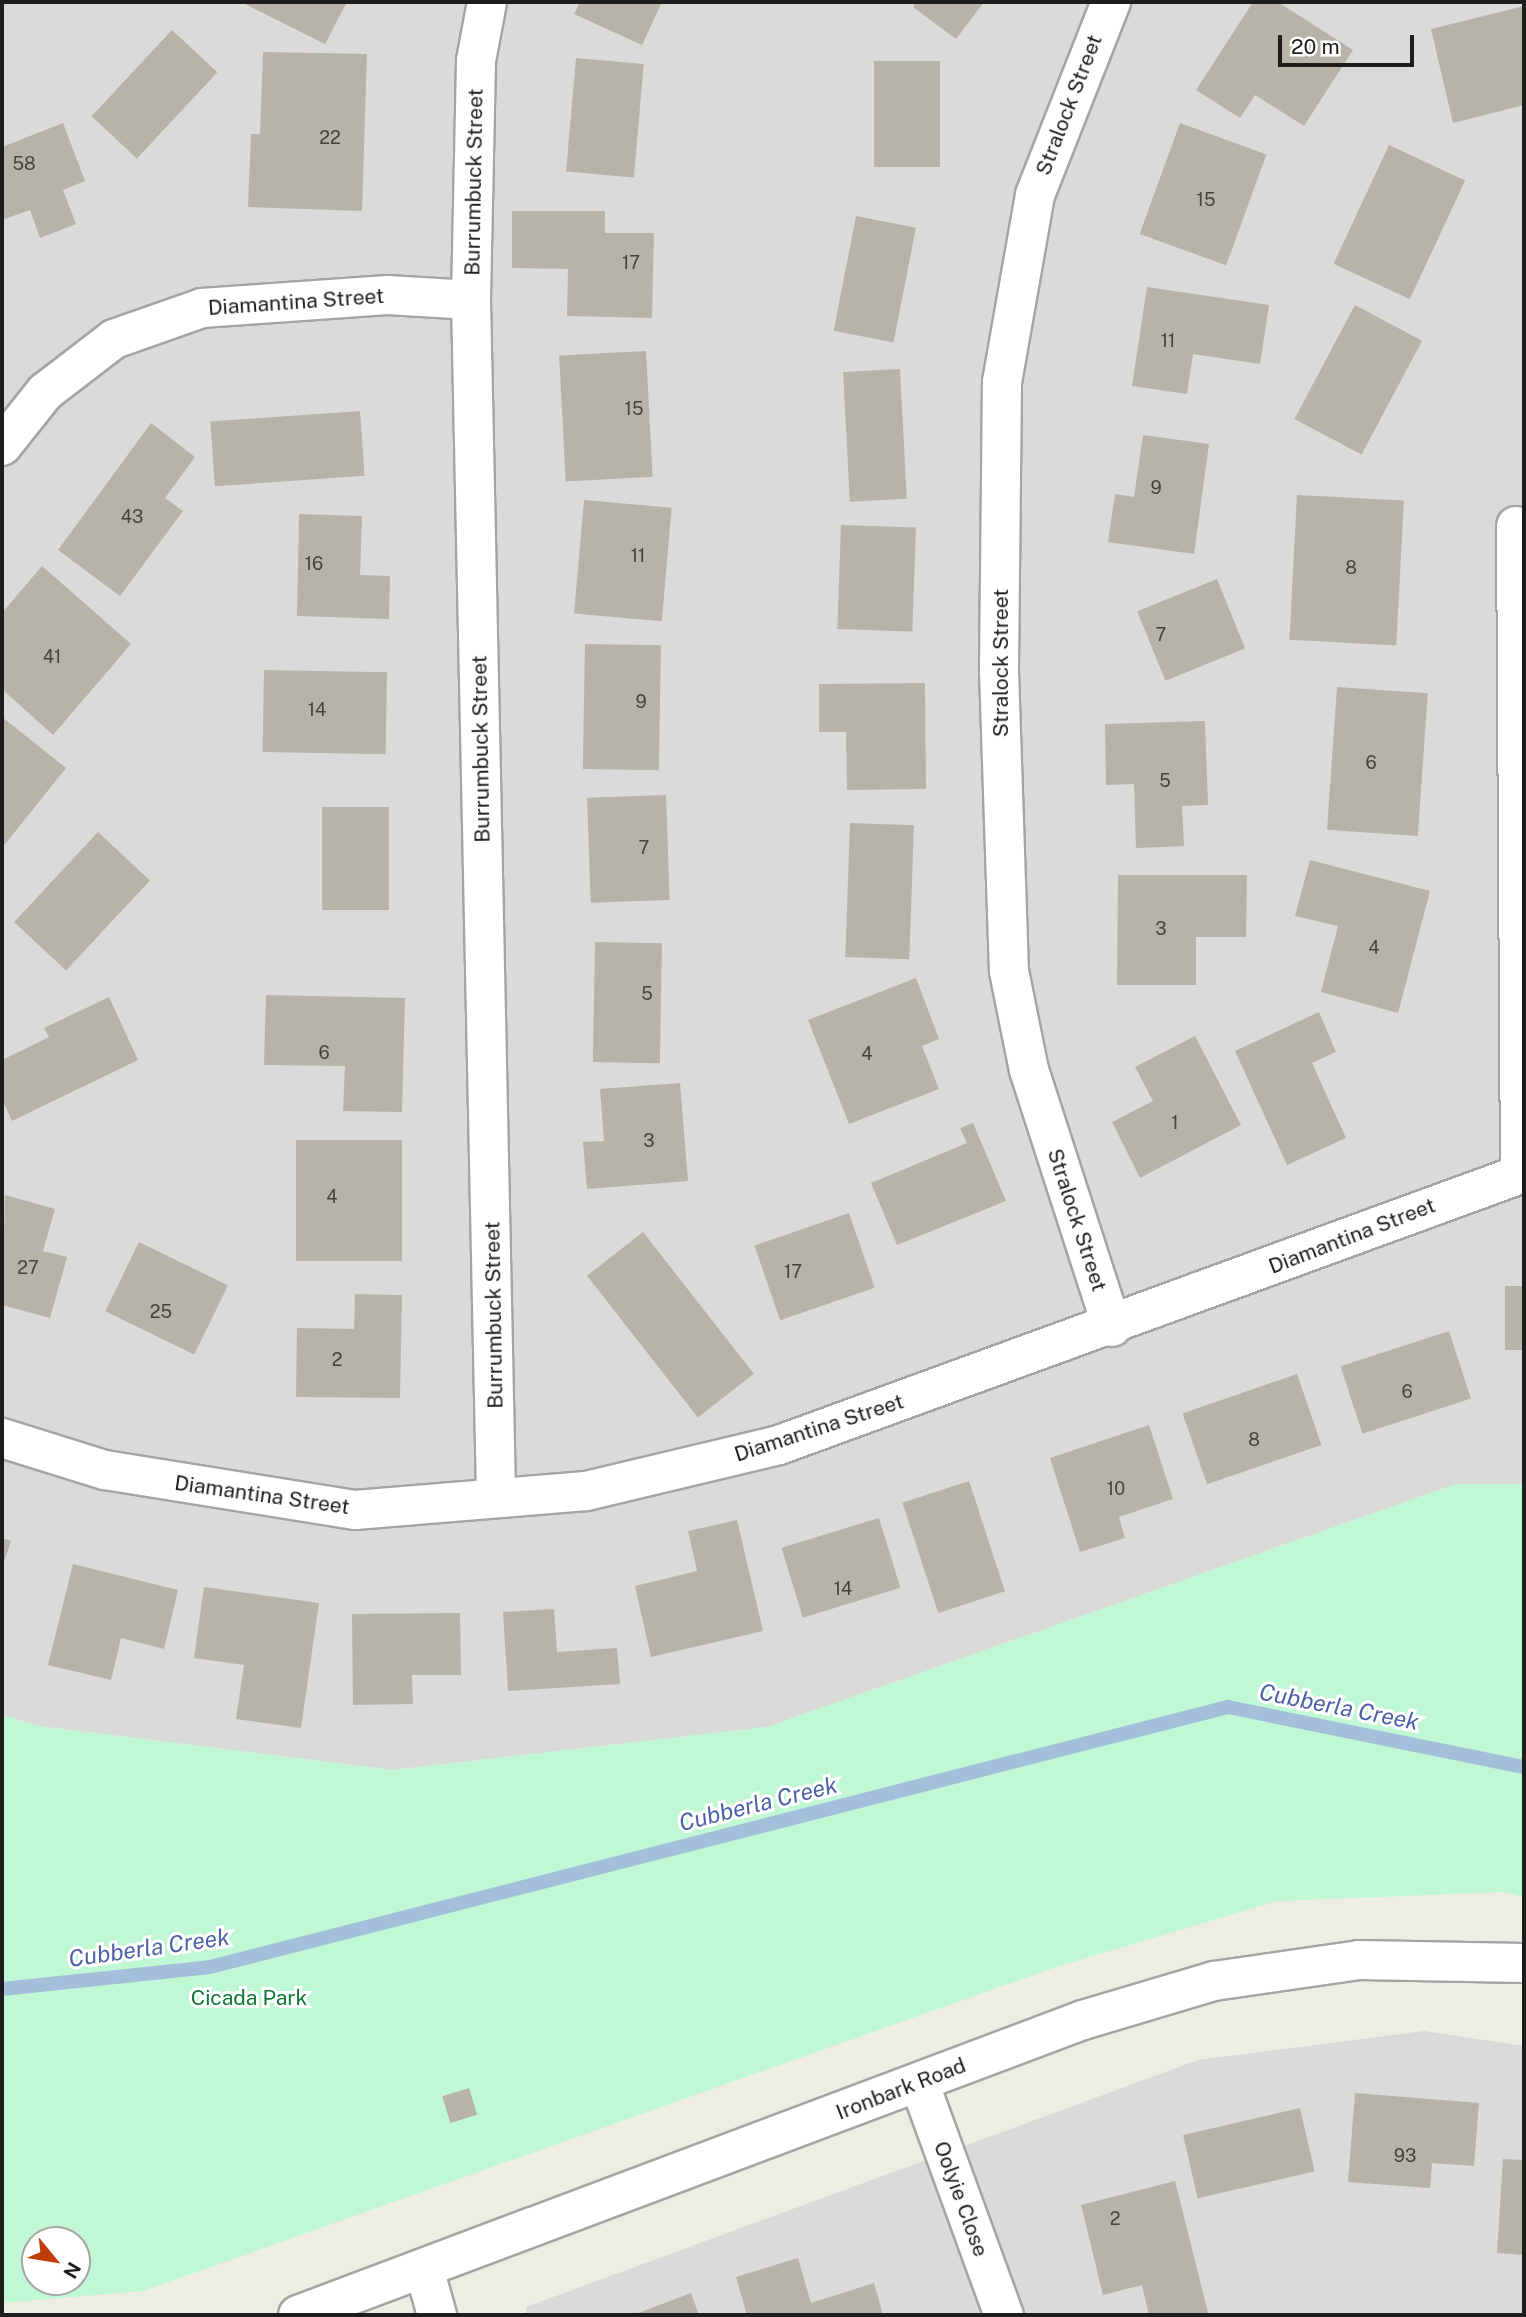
<!DOCTYPE html>
<style>
body{margin:0}
#map{position:relative;width:1526px;height:2317px;overflow:hidden;background:#eeede3;font-family:"Public Sans",sans-serif}
div>[style]{position:absolute}
.residential>*{inset:0;background:#dbdada}
.park>*{inset:0;background:#c0f7d4}
.stream>*{height:14px;margin:-7px;padding:0 7px;transform-origin:7px;border-radius:7px;background:#a4bfda}
.building>*{inset:0;background:#b7b3a8;transform-origin:0 0}
.roads{filter:drop-shadow(2px 0 #a4a4a4) drop-shadow(-2px 0 #a4a4a4) drop-shadow(0 2px #a4a4a4) drop-shadow(0 -2px #a4a4a4)}
.minor>*{height:38px;margin:-19px;padding:0 19px;transform-origin:19px;border-radius:19px;background:#fff}
span{translate:-50% -50%;white-space:nowrap;text-align:center;line-height:1.15;-webkit-text-stroke:6px #fff;paint-order:stroke}
.number-label{font-size:18px;color:#444240}
.number-label span{-webkit-text-stroke-width:0}
.street-label{font-size:21px;color:#1d1d1d}
.park-label{font-size:21px;color:#0f7635}
.water-label{font-size:23px;color:#4d61a8;font-style:italic}
.frame{position:absolute;inset:0;border:4px solid #1d1d1d;pointer-events:none}
.north{position:absolute;left:21px;top:2226px;width:70px;height:70px;box-sizing:border-box;background:#fff;border:2px solid #a5a5a5;border-radius:50%;rotate:120deg;font-size:19px;font-weight:700;line-height:28px;text-align:center;color:#1d1d1d}
.north::after{content:'';display:block;margin:auto;width:24px;height:32px;background:#c23c07;clip-path:polygon(50% 0,100% 100%,50% 72%,0 100%)}
.scale{position:absolute;left:1278px;top:35px;width:136px;height:32px;box-sizing:border-box;border:4px solid #1d1d1d;border-top:0;padding-left:9px;font-size:21px;line-height:24px;white-space:nowrap;color:#1d1d1d;-webkit-text-stroke:5px #fff;paint-order:stroke}
</style>
<div id="map">
<div class="residential">
<div style="clip-path:polygon(2px 2px,1524px 2px,1524px 1484px,1456px 1484px,767px 1727px,392px 1770px,39px 1726px,2px 1715px)"></div>
<div style="clip-path:polygon(1424px 2031px,1524px 2046px,1524px 2315px,526px 2315px,526px 2307px,1198px 2060px)"></div>
</div>
<div class="park">
<div style="clip-path:polygon(evenodd,1456px 1484px,1524px 1484px,1524px 1897px,1505px 1892px,1277px 1901px,1056px 1967px,143px 2291px,2px 2303px,2px 1715px,39px 1726px,392px 1770px,767px 1727px,1456px 1484px,35px 2240px,77px 2240px,77px 2282px,35px 2282px,35px 2240px)"></div>
</div>
<div class="stream">
<div style="left:2px;top:1989px;width:209px;rotate:-6deg"></div>
<div style="left:210px;top:1967px;width:1051px;rotate:-14.33deg"></div>
<div style="left:1228px;top:1707px;width:302px;rotate:11.5deg"></div>
</div>
<div class="building">
<div style="clip-path:polygon(241px 2px,347px 2px,325px 44px)"></div>
<div style="clip-path:polygon(580px 2px,662px 2px,642px 45px,574px 14px)"></div>
<div style="clip-path:polygon(916px 2px,984px 2px,956px 39px,913px 7px)"></div>
<div style="clip-path:polygon(1253px 2px,1278px 2px,1353px 50px,1304px 126px,1255px 95px,1240px 118px,1196px 90px)"></div>
<div style="clip-path:polygon(1524px 6px,1524px 105px,1453px 123px,1431px 29px)"></div>
<div style="left:172px;top:30px;width:62px;height:118px;rotate:43deg"></div>
<div style="clip-path:polygon(263px 52px,367px 54px,362px 211px,248px 207px,251px 134px,260px 134px)"></div>
<div style="left:576px;top:58px;width:68px;height:114px;rotate:5deg"></div>
<div style="left:874px;top:61px;width:66px;height:106px"></div>
<div style="clip-path:polygon(63px 123px,85px 181px,63px 190px,76px 224px,40px 238px,30px 210px,2px 220px,2px 147px)"></div>
<div style="left:1180px;top:123px;width:92px;height:118px;rotate:20deg"></div>
<div style="left:1389px;top:145px;width:84px;height:131px;rotate:25deg"></div>
<div style="clip-path:polygon(512px 211px,605px 211px,605px 233px,654px 233px,652px 318px,567px 316px,568px 269px,512px 268px)"></div>
<div style="left:856px;top:216px;width:61px;height:117px;rotate:11deg"></div>
<div style="clip-path:polygon(1147px 287px,1269px 305px,1260px 364px,1193px 354px,1187px 394px,1132px 386px)"></div>
<div style="left:1355px;top:305px;width:76px;height:129px;rotate:28deg"></div>
<div style="left:646px;top:351px;width:126px;height:87px;rotate:87deg"></div>
<div style="left:900px;top:369px;width:130px;height:57px;rotate:87deg"></div>
<div style="left:360px;top:411px;width:65px;height:150px;rotate:86deg"></div>
<div style="clip-path:polygon(151px 423px,195px 457px,165px 498px,183px 511px,120px 596px,58px 550px)"></div>
<div style="clip-path:polygon(1143px 435px,1209px 444px,1194px 554px,1108px 542px,1115px 494px,1134px 497px)"></div>
<div style="left:1297px;top:495px;width:107px;height:145px;rotate:3deg"></div>
<div style="left:584px;top:500px;width:88px;height:114px;rotate:5deg"></div>
<div style="clip-path:polygon(299px 514px,362px 516px,360px 575px,390px 576px,389px 619px,297px 616px)"></div>
<div style="left:841px;top:525px;width:75px;height:104px;rotate:2deg"></div>
<div style="clip-path:polygon(42px 566px,131px 644px,53px 735px,2px 689px,2px 613px)"></div>
<div style="left:1217px;top:579px;width:75px;height:86px;rotate:68deg"></div>
<div style="left:585px;top:644px;width:76px;height:125px;rotate:1deg"></div>
<div style="left:264px;top:670px;width:123px;height:82px;rotate:1deg"></div>
<div style="clip-path:polygon(925px 683px,926px 789px,847px 790px,846px 732px,819px 732px,819px 684px)"></div>
<div style="left:1337px;top:687px;width:91px;height:143px;rotate:4deg"></div>
<div style="clip-path:polygon(2px 717px,66px 768px,2px 848px)"></div>
<div style="clip-path:polygon(1205px 721px,1208px 805px,1182px 806px,1184px 846px,1136px 848px,1134px 784px,1106px 785px,1105px 724px)"></div>
<div style="left:666px;top:795px;width:105px;height:79px;rotate:88deg"></div>
<div style="left:322px;top:807px;width:67px;height:103px"></div>
<div style="left:850px;top:823px;width:64px;height:134px;rotate:2deg"></div>
<div style="left:98px;top:832px;width:71px;height:123px;rotate:43deg"></div>
<div style="clip-path:polygon(1310px 860px,1430px 891px,1398px 1013px,1321px 992px,1338px 926px,1295px 916px)"></div>
<div style="clip-path:polygon(1118px 875px,1247px 875px,1246px 937px,1196px 937px,1196px 985px,1117px 985px)"></div>
<div style="left:595px;top:942px;width:67px;height:120px;rotate:1deg"></div>
<div style="clip-path:polygon(916px 978px,939px 1039px,922px 1046px,939px 1089px,849px 1124px,808px 1020px)"></div>
<div style="clip-path:polygon(266px 995px,405px 998px,402px 1112px,343px 1111px,345px 1066px,264px 1065px)"></div>
<div style="clip-path:polygon(109px 997px,138px 1060px,12px 1121px,2px 1099px,2px 1060px,49px 1037px,44px 1028px)"></div>
<div style="clip-path:polygon(1319px 1012px,1336px 1052px,1312px 1063px,1346px 1138px,1287px 1165px,1235px 1051px)"></div>
<div style="clip-path:polygon(1195px 1036px,1241px 1125px,1140px 1178px,1112px 1122px,1153px 1101px,1135px 1067px)"></div>
<div style="clip-path:polygon(680px 1083px,688px 1181px,587px 1189px,583px 1142px,604px 1141px,600px 1089px)"></div>
<div style="clip-path:polygon(973px 1123px,1006px 1201px,897px 1245px,871px 1183px,967px 1143px,960px 1128px)"></div>
<div style="left:296px;top:1140px;width:106px;height:121px"></div>
<div style="clip-path:polygon(5px 1195px,55px 1209px,43px 1251px,67px 1257px,50px 1318px,2px 1305px)"></div>
<div style="left:849px;top:1213px;width:79px;height:100px;rotate:71deg"></div>
<div style="left:643px;top:1232px;width:180px;height:71px;rotate:52deg"></div>
<div style="left:139px;top:1242px;width:99px;height:77px;rotate:26deg"></div>
<div style="left:1524px;top:1286px;width:64px;height:19px;rotate:90deg"></div>
<div style="clip-path:polygon(355px 1294px,402px 1295px,400px 1398px,296px 1397px,297px 1328px,354px 1329px)"></div>
<div style="left:1449px;top:1331px;width:71px;height:114px;rotate:72deg"></div>
<div style="left:1297px;top:1374px;width:75px;height:121px;rotate:71deg"></div>
<div style="clip-path:polygon(1149px 1425px,1173px 1499px,1119px 1517px,1125px 1538px,1080px 1552px,1050px 1458px)"></div>
<div style="left:969px;top:1481px;width:116px;height:70px;rotate:72deg"></div>
<div style="left:879px;top:1518px;width:73px;height:102px;rotate:73deg"></div>
<div style="clip-path:polygon(737px 1520px,763px 1631px,651px 1657px,635px 1586px,697px 1571px,688px 1531px)"></div>
<div style="clip-path:polygon(2px 1538px,11px 1541px,2px 1568px)"></div>
<div style="clip-path:polygon(73px 1564px,178px 1590px,164px 1649px,121px 1638px,111px 1680px,48px 1665px)"></div>
<div style="clip-path:polygon(204px 1587px,319px 1603px,301px 1728px,236px 1719px,244px 1665px,194px 1658px)"></div>
<div style="clip-path:polygon(554px 1609px,557px 1652px,617px 1648px,620px 1684px,508px 1691px,503px 1612px)"></div>
<div style="clip-path:polygon(460px 1613px,461px 1675px,412px 1675px,413px 1704px,353px 1705px,352px 1614px)"></div>
<div style="left:469px;top:2088px;width:28px;height:28px;rotate:73deg"></div>
<div style="clip-path:polygon(1355px 2093px,1479px 2103px,1474px 2166px,1432px 2163px,1430px 2188px,1348px 2182px)"></div>
<div style="left:1300px;top:2108px;width:65px;height:120px;rotate:77deg"></div>
<div style="clip-path:polygon(1503px 2159px,1524px 2160px,1524px 2255px,1497px 2253px)"></div>
<div style="clip-path:polygon(1175px 2181px,1208px 2313px,1149px 2315px,1142px 2285px,1103px 2295px,1081px 2205px)"></div>
<div style="clip-path:polygon(798px 2258px,811px 2303px,874px 2283px,883px 2315px,747px 2315px,736px 2277px)"></div>
<div style="clip-path:polygon(691px 2293px,699px 2315px,633px 2315px)"></div>
</div>
<div class="roads">
<div class="minor">
<div style="left:487px;top:2px;width:60px;rotate:100.6deg"></div>
<div style="left:476px;top:61px;width:239px;rotate:91.2deg"></div>
<div style="left:471px;top:300px;width:1196px;rotate:88.8deg"></div>
<div style="left:1111px;top:2px;width:207px;rotate:111.5deg"></div>
<div style="left:1035px;top:195px;width:190px;rotate:100deg"></div>
<div style="left:1002px;top:382px;width:289px;rotate:90.6deg"></div>
<div style="left:999px;top:671px;width:300px;rotate:88.1deg"></div>
<div style="left:1009px;top:971px;width:101px;rotate:78.6deg"></div>
<div style="left:1029px;top:1070px;width:270px;rotate:72.1deg"></div>
<div style="left:2px;top:446px;width:69px;rotate:-51.5deg"></div>
<div style="left:45px;top:392px;width:87px;rotate:-37.5deg"></div>
<div style="left:114px;top:339px;width:93px;rotate:-19.4deg"></div>
<div style="left:202px;top:308px;width:186px;rotate:-4deg"></div>
<div style="left:388px;top:295px;width:83px;rotate:3.4deg"></div>
<div style="left:1516px;top:526px;width:647px;rotate:89.65deg"></div>
<div style="left:2px;top:1438px;width:108px;rotate:17.3deg"></div>
<div style="left:105px;top:1470px;width:253px;rotate:9.1deg"></div>
<div style="left:355px;top:1510px;width:232px;rotate:-4.7deg"></div>
<div style="left:586px;top:1491px;width:198px;rotate:-13.4deg"></div>
<div style="left:779px;top:1445px;width:793px;rotate:-20.06deg"></div>
<div style="left:919px;top:2082px;width:248px;rotate:70deg"></div>
<div style="left:425px;top:2272px;width:45px;rotate:74.4deg"></div>
<div style="left:298px;top:2315px;width:839px;rotate:-20.6deg"></div>
<div style="left:1083px;top:2020px;width:137px;rotate:-16.6deg"></div>
<div style="left:1214px;top:1981px;width:147px;rotate:-8.2deg"></div>
<div style="left:1359px;top:1960px;width:165px;rotate:1deg"></div>
</div>
</div>
<div class="number-label">
<span style="left:330px;top:138px">22</span>
<span style="left:24px;top:164px">58</span>
<span style="left:1206px;top:200px">15</span>
<span style="left:631px;top:263px">17</span>
<span style="left:1168px;top:341px">11</span>
<span style="left:634px;top:409px">15</span>
<span style="left:1156px;top:488px">9</span>
<span style="left:132px;top:517px">43</span>
<span style="left:638px;top:556px">11</span>
<span style="left:314px;top:564px">16</span>
<span style="left:1351px;top:568px">8</span>
<span style="left:1161px;top:635px">7</span>
<span style="left:52px;top:657px">41</span>
<span style="left:641px;top:702px">9</span>
<span style="left:317px;top:710px">14</span>
<span style="left:1371px;top:763px">6</span>
<span style="left:1165px;top:781px">5</span>
<span style="left:644px;top:848px">7</span>
<span style="left:1161px;top:929px">3</span>
<span style="left:1374px;top:948px">4</span>
<span style="left:647px;top:994px">5</span>
<span style="left:324px;top:1053px">6</span>
<span style="left:867px;top:1054px">4</span>
<span style="left:1175px;top:1123px">1</span>
<span style="left:649px;top:1141px">3</span>
<span style="left:332px;top:1197px">4</span>
<span style="left:28px;top:1268px">27</span>
<span style="left:793px;top:1272px">17</span>
<span style="left:161px;top:1312px">25</span>
<span style="left:337px;top:1360px">2</span>
<span style="left:1407px;top:1392px">6</span>
<span style="left:1254px;top:1440px">8</span>
<span style="left:1116px;top:1489px">10</span>
<span style="left:843px;top:1589px">14</span>
<span style="left:1405px;top:2156px">93</span>
<span style="left:1115px;top:2219px">2</span>
</div>
<div class="street-label">
<span style="left:1069px;top:105px;rotate:-69deg">Stralock Street</span>
<span style="left:474px;top:182px;rotate:-89deg">Burrumbuck Street</span>
<span style="left:296px;top:302px;rotate:-4deg">Diamantina Street</span>
<span style="left:1001px;top:663px;rotate:-90deg">Stralock Street</span>
<span style="left:481px;top:749px;rotate:-91deg">Burrumbuck Street</span>
<span style="left:1077px;top:1220px;rotate:72deg">Stralock Street</span>
<span style="left:1352px;top:1236px;rotate:-21deg">Diamantina Street</span>
<span style="left:494px;top:1315px;rotate:-91deg">Burrumbuck Street</span>
<span style="left:819px;top:1428px;rotate:-18deg">Diamantina Street</span>
<span style="left:262px;top:1495px;rotate:8deg">Diamantina Street</span>
<span style="left:901px;top:2089px;rotate:-21deg">Ironbark Road</span>
<span style="left:961px;top:2199px;rotate:70deg">Oolyie Close</span>
</div>
<div class="park-label">
<span style="left:249px;top:1998px">Cicada Park</span>
</div>
<div class="water-label">
<span style="left:1339px;top:1707px;rotate:11deg">Cubberla Creek</span>
<span style="left:758px;top:1804px;rotate:-14deg">Cubberla Creek</span>
<span style="left:149px;top:1948px;rotate:-8deg">Cubberla Creek</span>
</div>
<div class="frame"></div>
<div class="north">N</div>
<div class="scale">20 m</div>
</div>
